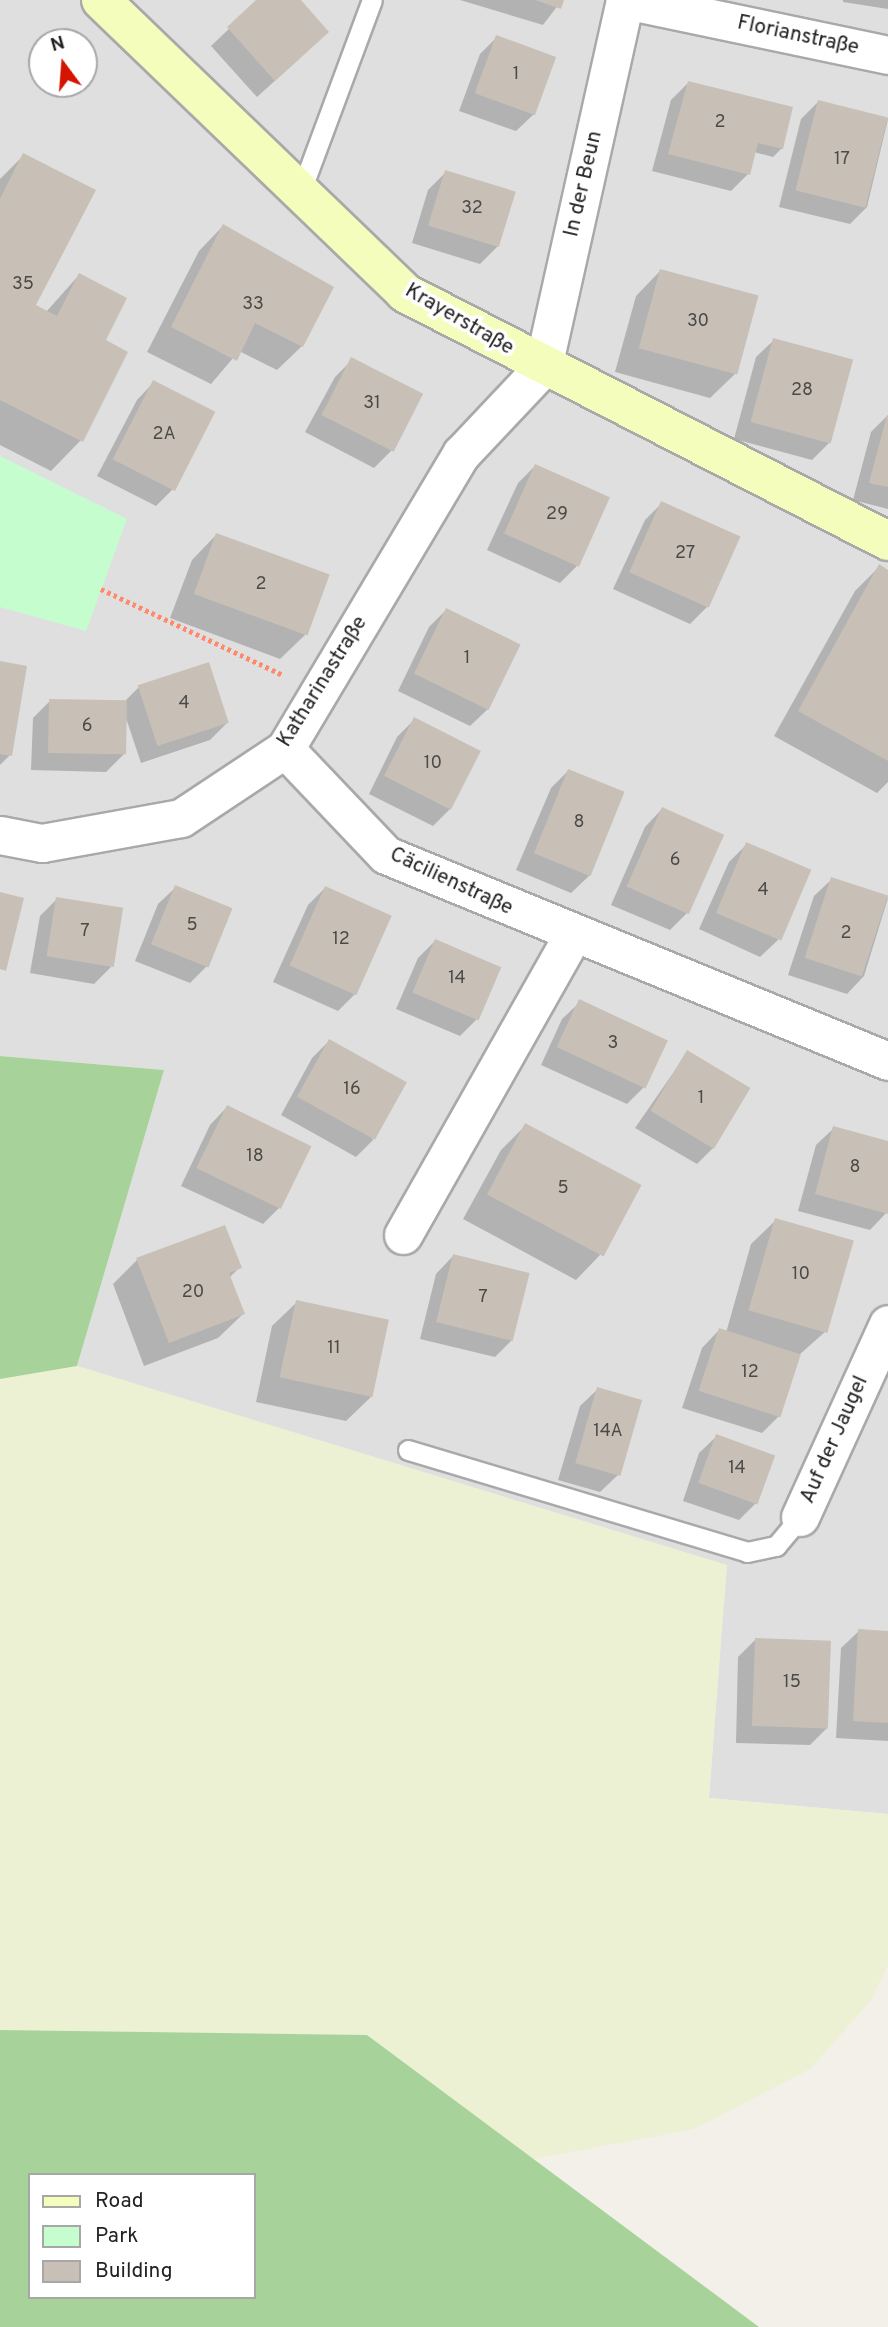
<!DOCTYPE html>
<meta charset="utf-8">
<style>
body{margin:0}
#map{position:relative;width:888px;height:2327px;overflow:hidden;background:#f2f0e8;font-family:Overpass,sans-serif}
div>[style]{position:absolute}
.residential>*{inset:0;background:#e0dfdf}
.farmland>*{inset:0;background:#ecf1d3}
.forest>*{inset:0;background:#a7d39b}
.park>*{inset:0;background:#c5fdcf}
.shadow>*{inset:0;background:#0003}
.building>*{inset:0;background:#c8c0b7;transform-origin:0 0}
.path>*{height:4.5px;margin-top:-2.25px;transform-origin:0;background:repeating-linear-gradient(90deg,#ff896d 0 3.5px,transparent 0 7px)}
.roads{filter:drop-shadow(2px 0 #a9a9a9) drop-shadow(-2px 0 #a9a9a9) drop-shadow(0 2px #a9a9a9) drop-shadow(0 -2px #a9a9a9)}
.lane>*{height:19px;margin:-9.5px;padding:0 9.5px;transform-origin:9.5px;border-radius:9.5px;background:#fff}
.street>*{height:37px;margin:-18.5px;padding:0 18.5px;transform-origin:18.5px;border-radius:18.5px;background:#fff}
.secondary>*{height:38px;margin:-19px;padding:0 19px;transform-origin:19px;border-radius:19px;background:#f4fdbc}
span{translate:-50% -50%;white-space:nowrap;text-align:center;line-height:1.15;-webkit-text-stroke:7px #fff;paint-order:stroke}
.number-label{font-size:18px;color:#4c4a47}
.number-label span{-webkit-text-stroke-width:0}
.street-label{font-size:21px;color:#222}
.legend{position:absolute;left:28px;top:2173px;width:228px;height:126px;box-sizing:border-box;background:#fff;border:2px solid #a7a7a7;margin:0;padding:9px 12px;list-style:none;font-size:21px;color:#222}
.legend li{display:flex;align-items:center;gap:14px;height:35px}
.legend b{width:35px;border:2px solid #a7a7a7}
.north{position:absolute;left:28px;top:28px;width:70px;height:70px;box-sizing:border-box;background:#fff;border:2px solid #a7a7a7;border-radius:50%;rotate:344deg;font-size:19px;font-weight:700;line-height:28px;text-align:center;color:#222}
.north::after{content:'';display:block;margin:auto;width:24px;height:32px;background:#d41300;clip-path:polygon(50% 0,100% 100%,50% 72%,0 100%)}
</style>
<div id="map">
<div class="residential">
<div style="clip-path:polygon(evenodd,0 0,888px 0,888px 1814px,709px 1798px,726px 1565px,77px 1366px,164px 1070px,0 1056px,0 0,42px 42px,84px 42px,84px 84px,42px 84px,42px 42px)"></div>
</div>
<div class="farmland">
<div style="clip-path:polygon(77px 1366px,727px 1565px,709px 1798px,888px 1814px,888px 1965px,871px 2000px,810px 2069px,694px 2129px,533px 2159px,367px 2035px,0 2030px,0 1379px)"></div>
</div>
<div class="forest">
<div style="clip-path:polygon(0 1056px,164px 1070px,77px 1366px,0 1379px)"></div>
<div style="clip-path:polygon(evenodd,0 2030px,367px 2035px,759px 2327px,0 2327px,0 2030px,30px 2175px,254px 2175px,254px 2297px,30px 2297px,30px 2175px)"></div>
</div>
<div class="park">
<div style="clip-path:polygon(0 456px,127px 519px,86px 631px,0 607px)"></div>
</div>
<div class="shadow">
<div style="clip-path:polygon(259px 0,298px 0,310px 49px,257px 97px,211px 46px)"></div>
<div style="clip-path:polygon(460px 0,562px 0,543px 25px)"></div>
<div style="clip-path:polygon(888px 0,888px 9px,843px 2px,843px 0)"></div>
<div style="clip-path:polygon(497px 37px,534px 114px,516px 131px,459px 111px,480px 54px)"></div>
<div style="clip-path:polygon(688px 83px,782px 148px,773px 157px,754px 152px,748px 174px,731px 191px,652px 171px,671px 100px)"></div>
<div style="clip-path:polygon(818px 102px,888px 119px,867px 207px,850px 224px,779px 207px,801px 119px)"></div>
<div style="clip-path:polygon(24px 155px,34px 306px,46px 312px,79px 275px,103px 341px,81px 440px,51px 471px,0 445px,0 179px)"></div>
<div style="clip-path:polygon(446px 172px,498px 246px,480px 264px,412px 243px,428px 190px)"></div>
<div style="clip-path:polygon(223px 226px,302px 346px,277px 370px,239px 351px,211px 384px,147px 352px,199px 251px)"></div>
<div style="clip-path:polygon(660px 271px,735px 374px,710px 398px,615px 372px,636px 296px)"></div>
<div style="clip-path:polygon(774px 340px,829px 443px,812px 460px,734px 439px,756px 357px)"></div>
<div style="clip-path:polygon(352px 360px,420px 395px,391px 451px,374px 468px,305px 432px,335px 377px)"></div>
<div style="clip-path:polygon(154px 382px,173px 489px,156px 506px,97px 476px,137px 400px)"></div>
<div style="clip-path:polygon(888px 415px,888px 509px,853px 500px,871px 432px)"></div>
<div style="clip-path:polygon(535px 466px,577px 566px,560px 583px,487px 550px,518px 483px)"></div>
<div style="clip-path:polygon(662px 503px,707px 607px,690px 624px,613px 589px,645px 520px)"></div>
<div style="clip-path:polygon(216px 535px,305px 635px,280px 659px,170px 618px,192px 560px)"></div>
<div style="clip-path:polygon(879px 567px,888px 572px,888px 782px,877px 793px,774px 736px,855px 591px)"></div>
<div style="clip-path:polygon(446px 610px,488px 709px,470px 726px,398px 691px,429px 627px)"></div>
<div style="clip-path:polygon(0 663px,10px 755px,0 765px)"></div>
<div style="clip-path:polygon(139px 687px,227px 723px,210px 740px,141px 763px,125px 715px,124px 754px,106px 772px,31px 770px,33px 718px,50px 701px,123px 703px)"></div>
<div style="clip-path:polygon(414px 720px,450px 809px,433px 826px,369px 794px,397px 737px)"></div>
<div style="clip-path:polygon(568px 771px,589px 876px,571px 893px,516px 870px,551px 788px)"></div>
<div style="clip-path:polygon(662px 809px,687px 913px,670px 930px,611px 905px,645px 827px)"></div>
<div style="clip-path:polygon(747px 844px,778px 940px,760px 957px,699px 929px,729px 862px)"></div>
<div style="clip-path:polygon(832px 879px,888px 898px,864px 976px,847px 994px,788px 975px,814px 896px)"></div>
<div style="clip-path:polygon(176px 887px,207px 966px,190px 983px,135px 961px,158px 904px)"></div>
<div style="clip-path:polygon(325px 888px,355px 994px,338px 1011px,273px 982px,308px 905px)"></div>
<div style="clip-path:polygon(57px 899px,111px 967px,94px 984px,30px 973px,40px 916px)"></div>
<div style="clip-path:polygon(435px 941px,477px 1019px,460px 1036px,396px 1009px,418px 958px)"></div>
<div style="clip-path:polygon(580px 1002px,644px 1087px,627px 1104px,541px 1065px,562px 1019px)"></div>
<div style="clip-path:polygon(329px 1041px,373px 1140px,356px 1157px,281px 1115px,312px 1058px)"></div>
<div style="clip-path:polygon(687px 1053px,714px 1147px,697px 1164px,635px 1128px)"></div>
<div style="clip-path:polygon(227px 1107px,280px 1207px,263px 1224px,181px 1186px,210px 1125px)"></div>
<div style="clip-path:polygon(526px 1125px,600px 1255px,576px 1280px,463px 1219px,501px 1150px)"></div>
<div style="clip-path:polygon(834px 1128px,888px 1143px,888px 1211px,870px 1230px,798px 1211px,816px 1145px)"></div>
<div style="clip-path:polygon(776px 1220px,826px 1331px,799px 1355px,779px 1416px,762px 1433px,682px 1408px,702px 1348px,719px 1330px,726px 1333px,751px 1244px)"></div>
<div style="clip-path:polygon(453px 1256px,512px 1340px,495px 1357px,420px 1339px,436px 1274px)"></div>
<div style="clip-path:polygon(137px 1260px,240px 1267px,229px 1278px,243px 1314px,218px 1338px,144px 1366px,113px 1284px)"></div>
<div style="clip-path:polygon(297px 1302px,371px 1397px,346px 1421px,256px 1402px,272px 1326px)"></div>
<div style="clip-path:polygon(598px 1389px,618px 1475px,600px 1492px,558px 1480px,580px 1406px)"></div>
<div style="clip-path:polygon(717px 1436px,756px 1503px,739px 1520px,683px 1501px,699px 1453px)"></div>
<div style="clip-path:polygon(859px 1631px,888px 1632px,888px 1741px,836px 1738px,841px 1648px)"></div>
<div style="clip-path:polygon(755px 1640px,827px 1728px,810px 1745px,736px 1743px,738px 1657px)"></div>
</div>
<div class="building">
<div style="clip-path:polygon(256px 0,301px 0,329px 32px,275px 81px,227px 27px)"></div>
<div style="clip-path:polygon(535px 0,564px 0,561px 9px)"></div>
<div style="left:496px;top:35px;width:64px;height:62px;rotate:20deg"></div>
<div style="clip-path:polygon(688px 81px,793px 107px,783px 149px,758px 143px,750px 175px,668px 154px)"></div>
<div style="left:818px;top:100px;width:72px;height:93px;rotate:14deg"></div>
<div style="clip-path:polygon(23px 153px,96px 190px,36px 305px,57px 316px,79px 273px,127px 298px,106px 340px,128px 352px,83px 442px,0 400px,0 199px)"></div>
<div style="left:445px;top:170px;width:74px;height:58px;rotate:17deg"></div>
<div style="clip-path:polygon(223px 224px,334px 287px,303px 347px,255px 323px,237px 361px,171px 327px)"></div>
<div style="left:660px;top:269px;width:102px;height:82px;rotate:15deg"></div>
<div style="left:773px;top:338px;width:83px;height:87px;rotate:15deg"></div>
<div style="left:351px;top:357px;width:81px;height:65px;rotate:27deg"></div>
<div style="left:153px;top:380px;width:70px;height:89px;rotate:27deg"></div>
<div style="clip-path:polygon(887px 415px,888px 416px,888px 487px,869px 483px)"></div>
<div style="left:535px;top:464px;width:82px;height:76px;rotate:24deg"></div>
<div style="left:661px;top:501px;width:87px;height:78px;rotate:24deg"></div>
<div style="left:216px;top:533px;width:121px;height:65px;rotate:20deg"></div>
<div style="clip-path:polygon(879px 564px,888px 570px,888px 761px,798px 711px)"></div>
<div style="left:446px;top:608px;width:83px;height:73px;rotate:26deg"></div>
<div style="clip-path:polygon(0 661px,27px 666px,12px 756px,0 754px)"></div>
<div style="left:209px;top:662px;width:64px;height:75px;rotate:72deg"></div>
<div style="left:49px;top:699px;width:78px;height:54px;rotate:1deg"></div>
<div style="left:414px;top:717px;width:75px;height:66px;rotate:27deg"></div>
<div style="left:568px;top:769px;width:61px;height:91px;rotate:22deg"></div>
<div style="left:662px;top:807px;width:68px;height:87px;rotate:24deg"></div>
<div style="left:746px;top:842px;width:71px;height:77px;rotate:23deg"></div>
<div style="left:831px;top:877px;width:60px;height:85px;rotate:18deg"></div>
<div style="left:175px;top:885px;width:62px;height:64px;rotate:22deg"></div>
<div style="left:325px;top:886px;width:73px;height:87px;rotate:24deg"></div>
<div style="clip-path:polygon(0 892px,24px 898px,6px 971px,0 969px)"></div>
<div style="left:56px;top:897px;width:68px;height:60px;rotate:9deg"></div>
<div style="left:435px;top:939px;width:72px;height:58px;rotate:23deg"></div>
<div style="left:579px;top:999px;width:98px;height:53px;rotate:25deg"></div>
<div style="left:329px;top:1039px;width:89px;height:66px;rotate:29deg"></div>
<div style="left:687px;top:1050px;width:74px;height:71px;rotate:31deg"></div>
<div style="left:227px;top:1105px;width:94px;height:70px;rotate:26deg"></div>
<div style="left:525px;top:1123px;width:132px;height:81px;rotate:28deg"></div>
<div style="clip-path:polygon(833px 1126px,888px 1141px,888px 1214px,815px 1194px)"></div>
<div style="left:775px;top:1218px;width:82px;height:96px;rotate:16deg"></div>
<div style="clip-path:polygon(225px 1225px,242px 1268px,229px 1273px,245px 1314px,169px 1343px,136px 1258px)"></div>
<div style="left:453px;top:1254px;width:79px;height:70px;rotate:14deg"></div>
<div style="left:296px;top:1300px;width:95px;height:79px;rotate:12deg"></div>
<div style="left:719px;top:1328px;width:86px;height:66px;rotate:18deg"></div>
<div style="left:597px;top:1387px;width:47px;height:79px;rotate:16deg"></div>
<div style="left:716px;top:1434px;width:63px;height:52px;rotate:20deg"></div>
<div style="clip-path:polygon(858px 1629px,888px 1631px,888px 1723px,853px 1721px)"></div>
<div style="left:755px;top:1638px;width:76px;height:88px;rotate:2deg"></div>
</div>
<div class="path">
<div style="left:101px;top:589px;width:201px;rotate:25.3deg"></div>
</div>
<div class="roads">
<div class="lane">
<div style="left:299px;top:196px;width:209px;rotate:-69.6deg"></div>
<div style="left:408px;top:1450px;width:354px;rotate:16.7deg"></div>
<div style="left:747px;top:1552px;width:30px;rotate:-12deg"></div>
<div style="left:776px;top:1546px;width:38px;rotate:-50deg"></div>
</div>
<div class="street">
<div style="left:625px;top:0;width:269px;rotate:11.8deg"></div>
<div style="left:285px;top:749px;width:146px;rotate:46.4deg"></div>
<div style="left:386px;top:855px;width:543px;rotate:22.31deg"></div>
<div style="left:0;top:835px;width:43px;rotate:10.8deg"></div>
<div style="left:42px;top:843px;width:141px;rotate:-10.2deg"></div>
<div style="left:181px;top:818px;width:125px;rotate:-33.6deg"></div>
<div style="left:285px;top:749px;width:344px;rotate:-59.2deg"></div>
<div style="left:461px;top:454px;width:120px;rotate:-46.7deg"></div>
<div style="left:543px;top:367px;width:376px;rotate:-77.4deg"></div>
<div style="left:403px;top:1235px;width:343px;rotate:-60.5deg"></div>
<div style="left:800px;top:1517px;width:212px;rotate:-65.5deg"></div>
</div>
<div class="secondary">
<div style="left:101px;top:0;width:422px;rotate:43.9deg"></div>
<div style="left:405px;top:293px;width:543px;rotate:27.18deg"></div>
</div>
</div>
<div class="number-label">
<span style="left:516px;top:75px">1</span>
<span style="left:720px;top:123px">2</span>
<span style="left:842px;top:160px">17</span>
<span style="left:472px;top:209px">32</span>
<span style="left:23px;top:285px">35</span>
<span style="left:253px;top:305px">33</span>
<span style="left:698px;top:322px">30</span>
<span style="left:802px;top:391px">28</span>
<span style="left:372px;top:404px">31</span>
<span style="left:164px;top:435px">2A</span>
<span style="left:557px;top:515px">29</span>
<span style="left:685px;top:554px">27</span>
<span style="left:261px;top:585px">2</span>
<span style="left:467px;top:659px">1</span>
<span style="left:184px;top:704px">4</span>
<span style="left:87px;top:727px">6</span>
<span style="left:433px;top:764px">10</span>
<span style="left:579px;top:823px">8</span>
<span style="left:675px;top:861px">6</span>
<span style="left:763px;top:891px">4</span>
<span style="left:192px;top:926px">5</span>
<span style="left:85px;top:932px">7</span>
<span style="left:846px;top:934px">2</span>
<span style="left:341px;top:940px">12</span>
<span style="left:457px;top:979px">14</span>
<span style="left:613px;top:1044px">3</span>
<span style="left:352px;top:1090px">16</span>
<span style="left:701px;top:1099px">1</span>
<span style="left:255px;top:1157px">18</span>
<span style="left:855px;top:1168px">8</span>
<span style="left:563px;top:1189px">5</span>
<span style="left:801px;top:1275px">10</span>
<span style="left:193px;top:1293px">20</span>
<span style="left:483px;top:1298px">7</span>
<span style="left:334px;top:1349px">11</span>
<span style="left:750px;top:1373px">12</span>
<span style="left:608px;top:1432px">14A</span>
<span style="left:737px;top:1469px">14</span>
<span style="left:792px;top:1683px">15</span>
</div>
<div class="street-label">
<span style="left:798px;top:36px;rotate:12deg">Florianstraße</span>
<span style="left:584px;top:184px;rotate:-77deg">In der Beun</span>
<span style="left:459px;top:320px;rotate:30deg">Krayerstraße</span>
<span style="left:323px;top:682px;rotate:-58deg">Katharinastraße</span>
<span style="left:451px;top:882px;rotate:25deg">Cäcilienstraße</span>
<span style="left:835px;top:1440px;rotate:-66deg">Auf der Jaugel</span>
</div>
<ul class="legend">
<li><b style="height:9px;background:#f4fdbc"></b>Road</li>
<li><b style="height:19px;background:#c5fdcf"></b>Park</li>
<li><b style="height:19px;background:#c8c0b7"></b>Building</li>
</ul>
<div class="north">N</div>
</div>
